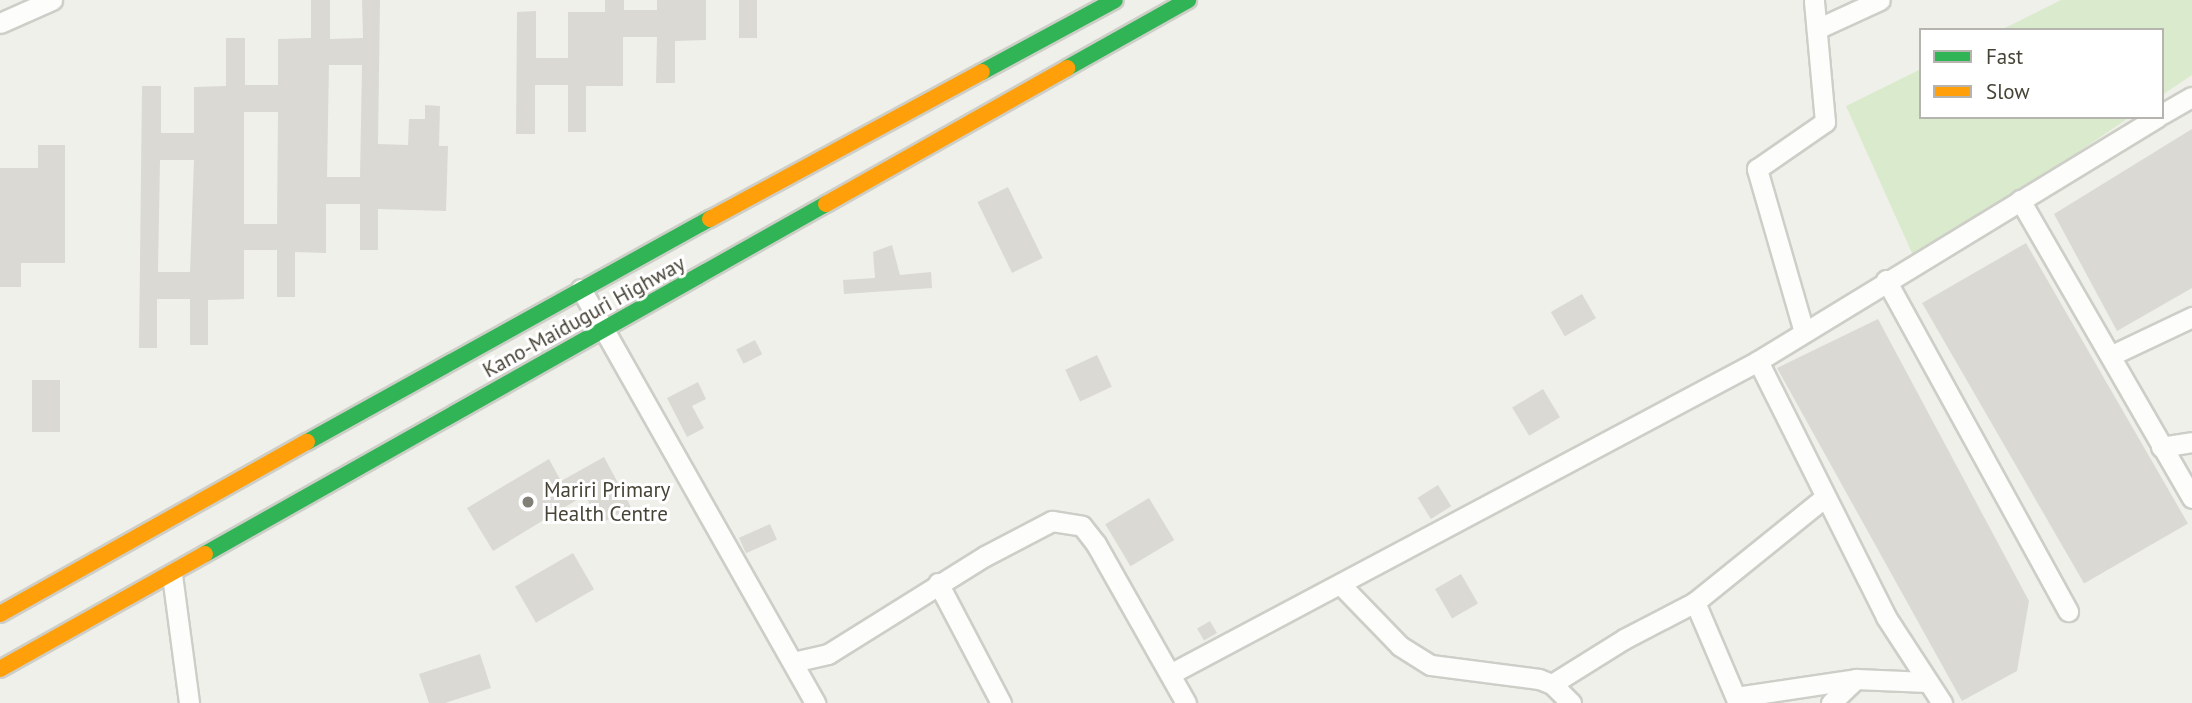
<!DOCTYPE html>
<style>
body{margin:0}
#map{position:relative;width:2192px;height:703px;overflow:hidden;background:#f0f0eb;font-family:"PT Sans",sans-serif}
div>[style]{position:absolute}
.green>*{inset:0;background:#daeacc}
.building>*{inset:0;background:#dad9d3;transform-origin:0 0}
.roads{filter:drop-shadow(2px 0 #cecec8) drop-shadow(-2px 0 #cecec8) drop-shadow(0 2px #cecec8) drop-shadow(0 -2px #cecec8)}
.street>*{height:19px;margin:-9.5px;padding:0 9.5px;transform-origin:9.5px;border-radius:9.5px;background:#fdfdfc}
.fast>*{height:16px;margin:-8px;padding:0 8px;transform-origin:8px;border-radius:8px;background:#30b455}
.slow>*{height:16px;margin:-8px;padding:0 8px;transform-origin:8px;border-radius:8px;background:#ff9f0a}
.dots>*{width:19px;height:19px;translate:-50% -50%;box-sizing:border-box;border:4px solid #fff;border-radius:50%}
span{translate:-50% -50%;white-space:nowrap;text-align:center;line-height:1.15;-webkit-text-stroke:6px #fff;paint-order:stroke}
.street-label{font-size:21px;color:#474337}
.poi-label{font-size:21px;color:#474337}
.left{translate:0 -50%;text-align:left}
.legend{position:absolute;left:1919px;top:28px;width:245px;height:91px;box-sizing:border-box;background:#fff;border:2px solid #b5b4af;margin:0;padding:9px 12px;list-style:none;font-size:21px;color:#474337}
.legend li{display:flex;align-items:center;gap:14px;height:35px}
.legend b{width:35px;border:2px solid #b5b4af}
</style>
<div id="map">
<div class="green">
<div style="clip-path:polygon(2061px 0,2192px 0,2192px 75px,2162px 95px,2162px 30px,2001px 30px)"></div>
<div style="clip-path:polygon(1921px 69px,1921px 117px,2130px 117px,1916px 262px,1846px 106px)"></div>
</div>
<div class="building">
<div style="clip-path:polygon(evenodd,311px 0,330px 0,330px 39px,363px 38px,362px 0,380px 0,378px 144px,408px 145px,409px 119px,425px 119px,425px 105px,440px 106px,439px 146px,448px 146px,446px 211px,378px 209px,378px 250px,360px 250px,360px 204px,326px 204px,326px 253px,295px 252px,295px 297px,277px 297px,277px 250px,244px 250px,244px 299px,208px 300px,208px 345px,190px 345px,190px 299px,157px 299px,157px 348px,139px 348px,142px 86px,161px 86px,161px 133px,194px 133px,194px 87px,226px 86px,226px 38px,245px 38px,245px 85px,278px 85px,278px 39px,311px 38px,311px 0,329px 65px,362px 65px,360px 177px,327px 177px,329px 65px,311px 0,244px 112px,278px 112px,277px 224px,244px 224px,244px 112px,311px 0,160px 160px,194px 160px,190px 272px,158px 272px,160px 160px)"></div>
<div style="clip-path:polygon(605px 0,624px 0,624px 10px,657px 10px,657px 0,706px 0,706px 40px,675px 41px,675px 83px,656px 83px,657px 37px,623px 37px,623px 86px,586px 86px,586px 132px,568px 132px,568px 85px,535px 85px,535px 134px,516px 134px,517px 12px,536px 11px,536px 58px,568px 58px,568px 12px,605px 12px)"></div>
<div style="left:739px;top:0;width:18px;height:38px"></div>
<div style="clip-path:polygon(2192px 129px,2192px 288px,2117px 331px,2054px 214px)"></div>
<div style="clip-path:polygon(38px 145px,65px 145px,65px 263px,21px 263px,21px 287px,0 287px,0 168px,38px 168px)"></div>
<div style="left:1008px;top:187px;width:79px;height:34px;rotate:64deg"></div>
<div style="left:2026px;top:243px;width:324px;height:120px;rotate:60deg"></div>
<div style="clip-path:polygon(892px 245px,900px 275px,931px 272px,932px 288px,844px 294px,843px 280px,875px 278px,873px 252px)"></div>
<div style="left:1582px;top:294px;width:28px;height:36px;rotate:60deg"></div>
<div style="clip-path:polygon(1878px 319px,2029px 601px,2017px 671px,1962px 701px,1777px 368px)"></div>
<div style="left:755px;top:340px;width:16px;height:21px;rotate:63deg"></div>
<div style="left:1097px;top:355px;width:35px;height:35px;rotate:65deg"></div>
<div style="left:32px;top:380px;width:28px;height:52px"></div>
<div style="clip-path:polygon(698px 382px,706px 399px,692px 406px,704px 428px,687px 437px,667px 398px)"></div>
<div style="left:1543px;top:389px;width:33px;height:36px;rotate:59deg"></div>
<div style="clip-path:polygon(604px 457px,631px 507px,600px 524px,585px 495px,493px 551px,467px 508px,549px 459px,561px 481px)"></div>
<div style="left:1438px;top:485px;width:25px;height:24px;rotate:58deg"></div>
<div style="left:1149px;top:498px;width:49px;height:51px;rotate:59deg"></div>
<div style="left:770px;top:524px;width:17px;height:34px;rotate:66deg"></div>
<div style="left:573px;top:553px;width:42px;height:67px;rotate:60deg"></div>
<div style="left:1461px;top:574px;width:34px;height:30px;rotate:60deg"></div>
<div style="left:1210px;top:621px;width:14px;height:15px;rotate:60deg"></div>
<div style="clip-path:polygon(480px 654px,491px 688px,445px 703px,429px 703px,419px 674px)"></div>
</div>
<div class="roads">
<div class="street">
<div style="left:0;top:23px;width:57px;rotate:-23.9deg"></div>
<div style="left:1817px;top:29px;width:69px;rotate:-24.7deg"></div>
<div style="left:2162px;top:114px;width:34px;rotate:-30deg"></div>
<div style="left:2020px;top:200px;width:344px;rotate:60deg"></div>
<div style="left:1886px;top:280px;width:378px;rotate:61.2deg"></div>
<div style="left:581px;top:289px;width:476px;rotate:60.5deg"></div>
<div style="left:1804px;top:332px;width:170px;rotate:-106.1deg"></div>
<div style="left:1757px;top:169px;width:83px;rotate:-34.7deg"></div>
<div style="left:1825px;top:122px;width:122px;rotate:-95.2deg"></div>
<div style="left:2112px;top:355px;width:89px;rotate:-25.4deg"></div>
<div style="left:1758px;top:361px;width:286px;rotate:63.4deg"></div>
<div style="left:1886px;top:617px;width:103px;rotate:56.9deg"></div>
<div style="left:2161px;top:447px;width:31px;rotate:-9deg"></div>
<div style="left:172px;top:575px;width:129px;rotate:82.4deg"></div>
<div style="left:938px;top:583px;width:136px;rotate:62.3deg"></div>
<div style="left:1340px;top:584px;width:86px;rotate:45.9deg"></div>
<div style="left:1400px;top:646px;width:36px;rotate:32deg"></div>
<div style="left:1431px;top:665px;width:109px;rotate:7.4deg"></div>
<div style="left:1539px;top:679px;width:14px;rotate:21deg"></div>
<div style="left:1552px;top:684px;width:27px;rotate:45deg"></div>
<div style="left:793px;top:662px;width:36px;rotate:-13deg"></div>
<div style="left:828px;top:654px;width:185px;rotate:-32deg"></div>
<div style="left:985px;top:556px;width:76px;rotate:-27.6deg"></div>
<div style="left:1052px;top:521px;width:30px;rotate:9deg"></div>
<div style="left:1082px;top:526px;width:23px;rotate:52deg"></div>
<div style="left:1096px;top:544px;width:183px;rotate:60.5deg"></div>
<div style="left:1170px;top:674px;width:666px;rotate:-28.03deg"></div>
<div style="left:1758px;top:361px;width:468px;rotate:-31.4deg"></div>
<div style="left:1552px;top:684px;width:85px;rotate:-32deg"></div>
<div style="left:1624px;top:639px;width:80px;rotate:-27.5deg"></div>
<div style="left:1736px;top:697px;width:121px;rotate:-8.5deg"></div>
<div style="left:1856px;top:679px;width:71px;rotate:2.4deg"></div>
<div style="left:1738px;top:703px;width:110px;rotate:-113.1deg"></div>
<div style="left:1695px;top:602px;width:167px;rotate:-38.9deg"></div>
<div style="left:1831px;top:703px;width:35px;rotate:-44deg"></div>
</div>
<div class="fast">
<div style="left:1067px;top:68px;width:139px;rotate:-29.3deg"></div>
<div style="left:982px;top:72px;width:151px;rotate:-28.4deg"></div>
<div style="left:307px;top:442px;width:461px;rotate:-29deg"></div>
<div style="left:205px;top:554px;width:713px;rotate:-29.41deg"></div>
</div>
<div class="slow">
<div style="left:826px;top:204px;width:277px;rotate:-29.4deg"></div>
<div style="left:710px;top:219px;width:309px;rotate:-28.4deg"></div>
<div style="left:0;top:614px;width:352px;rotate:-29.3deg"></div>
<div style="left:0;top:669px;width:235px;rotate:-29.3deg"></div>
</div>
</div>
<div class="dots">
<div style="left:528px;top:502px;background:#828076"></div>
</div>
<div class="street-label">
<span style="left:584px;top:317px;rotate:-29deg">Kano-Maiduguri Highway</span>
</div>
<div class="poi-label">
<span class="left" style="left:544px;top:502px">Mariri Primary<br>Health Centre</span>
</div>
<ul class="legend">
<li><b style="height:9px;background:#30b455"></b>Fast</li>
<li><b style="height:9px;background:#ff9f0a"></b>Slow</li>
</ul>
</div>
